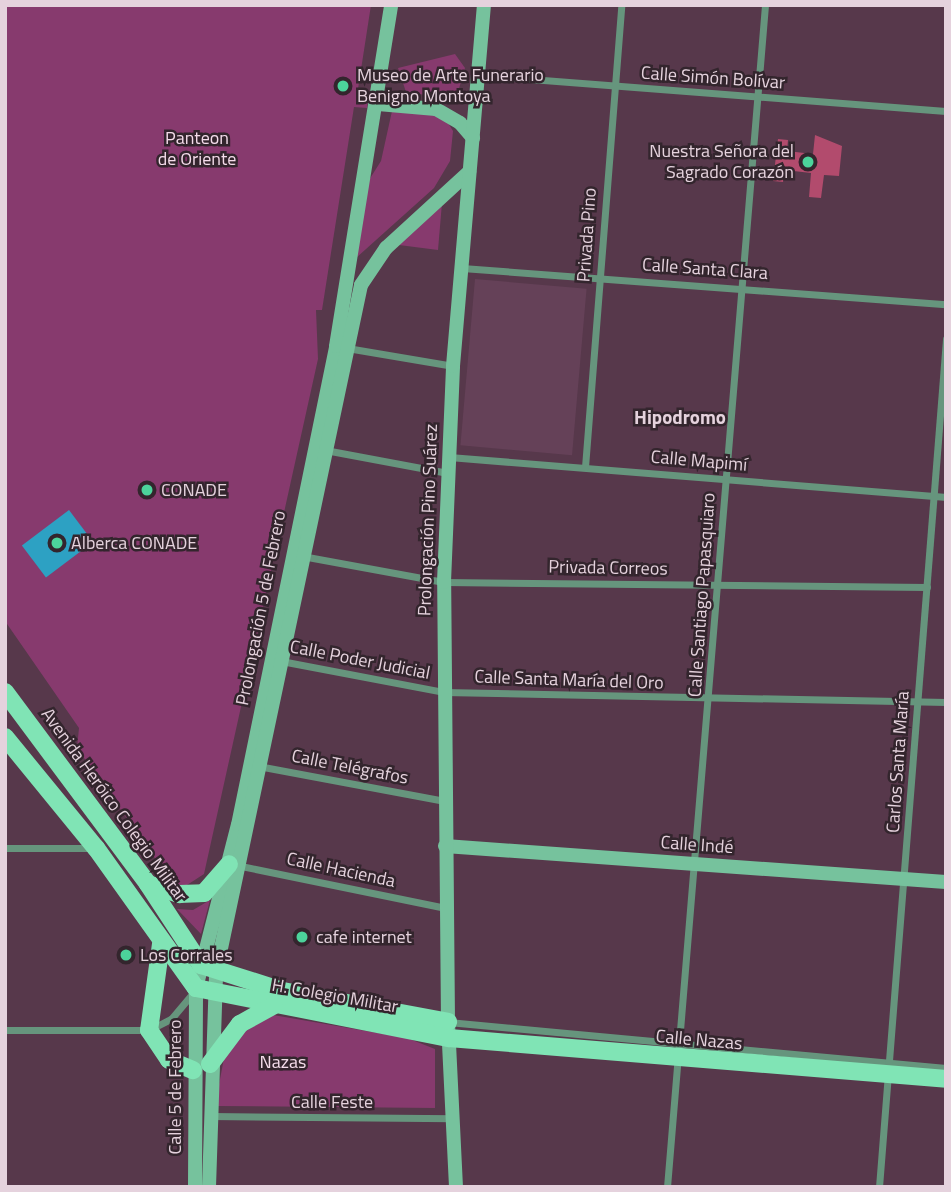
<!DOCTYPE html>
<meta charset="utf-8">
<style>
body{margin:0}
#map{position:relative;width:951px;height:1192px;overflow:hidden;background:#57384b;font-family:"Titillium Web",sans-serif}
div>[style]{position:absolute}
.built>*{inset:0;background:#654158;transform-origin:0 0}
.green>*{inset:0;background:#873a6e}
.water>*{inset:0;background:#2da1c3;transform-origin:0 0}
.building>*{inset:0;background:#b24b6d}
.street>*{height:7px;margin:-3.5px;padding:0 3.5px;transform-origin:3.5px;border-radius:3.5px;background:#66957d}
.secondary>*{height:14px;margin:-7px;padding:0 7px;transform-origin:7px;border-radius:7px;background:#76c29d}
.primary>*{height:18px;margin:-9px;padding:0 9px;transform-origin:9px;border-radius:9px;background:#80e4b5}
.dots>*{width:19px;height:19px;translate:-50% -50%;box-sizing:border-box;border:4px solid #33252d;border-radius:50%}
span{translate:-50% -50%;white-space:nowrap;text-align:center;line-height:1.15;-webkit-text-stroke:5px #33252d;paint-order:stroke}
.poi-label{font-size:18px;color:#e5d2dd}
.left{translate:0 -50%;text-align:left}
.right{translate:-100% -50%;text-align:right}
.street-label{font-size:18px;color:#e5d2dd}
.park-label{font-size:18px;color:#f5dceb}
.neighbourhood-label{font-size:19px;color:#e5d2dd;font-weight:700}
.frame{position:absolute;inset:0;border:7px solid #e5d2dd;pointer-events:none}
</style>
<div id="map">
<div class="built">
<div style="left:475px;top:279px;width:112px;height:167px;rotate:5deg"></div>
</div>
<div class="green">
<div style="clip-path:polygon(5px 5px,371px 5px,358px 89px,369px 91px,367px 108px,354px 107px,322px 310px,316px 310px,318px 359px,204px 874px,187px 885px,177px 885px,159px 864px,77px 748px,79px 728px,5px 621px)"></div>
<div style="clip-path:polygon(455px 54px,465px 68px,458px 92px,445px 98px,406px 92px,398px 68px)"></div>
<div style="clip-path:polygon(392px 111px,442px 113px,453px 131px,450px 161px,434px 188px,356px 258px,369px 180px,381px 161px)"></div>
<div style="clip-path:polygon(442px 203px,438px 250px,399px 245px)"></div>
<div style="clip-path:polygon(210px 900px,201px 934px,177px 909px,193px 910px)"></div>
<div style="clip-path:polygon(273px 1015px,407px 1038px,435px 1049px,435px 1108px,215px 1106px,227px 1042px)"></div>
</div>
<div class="water">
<div style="left:69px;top:510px;width:40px;height:59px;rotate:53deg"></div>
</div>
<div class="building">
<div style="clip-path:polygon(815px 135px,842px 146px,839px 176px,824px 175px,821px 198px,809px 197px,811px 173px,785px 170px,783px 182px,773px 181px,778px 139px,788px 140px,787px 151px,813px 154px)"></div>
</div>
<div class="street">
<div style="left:478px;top:75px;width:469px;rotate:4.4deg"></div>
<div style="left:462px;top:268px;width:485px;rotate:4.3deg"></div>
<div style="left:347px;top:348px;width:108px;rotate:9.6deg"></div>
<div style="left:325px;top:450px;width:125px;rotate:10.6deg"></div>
<div style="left:449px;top:457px;width:499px;rotate:4.6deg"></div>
<div style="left:585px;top:467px;width:463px;rotate:-85.5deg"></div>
<div style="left:302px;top:556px;width:144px;rotate:10.4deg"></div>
<div style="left:444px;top:582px;width:483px;rotate:0.6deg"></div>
<div style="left:281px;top:661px;width:165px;rotate:10.8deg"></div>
<div style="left:443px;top:692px;width:503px;rotate:1.14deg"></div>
<div style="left:258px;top:766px;width:190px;rotate:10.6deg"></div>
<div style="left:5px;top:848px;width:87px"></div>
<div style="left:236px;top:865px;width:214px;rotate:11.6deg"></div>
<div style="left:448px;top:1022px;width:500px;rotate:5.28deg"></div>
<div style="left:5px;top:1030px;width:144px"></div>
<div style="left:149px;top:1030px;width:25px;rotate:-27deg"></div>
<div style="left:171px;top:1019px;width:34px;rotate:-50deg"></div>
<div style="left:210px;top:1116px;width:244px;rotate:0.5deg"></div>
<div style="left:667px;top:1187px;width:1186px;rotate:-85.26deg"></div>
<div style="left:879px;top:1187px;width:851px;rotate:-85.48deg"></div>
</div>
<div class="secondary">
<div style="left:378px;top:104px;width:58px;rotate:4.9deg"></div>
<div style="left:436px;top:109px;width:28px;rotate:30deg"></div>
<div style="left:460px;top:123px;width:20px;rotate:49deg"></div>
<div style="left:445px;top:846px;width:502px;rotate:4.11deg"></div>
<div style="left:195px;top:1187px;width:199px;rotate:-89.7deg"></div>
<div style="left:196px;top:988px;width:168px;rotate:-75.6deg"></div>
<div style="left:238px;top:825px;width:489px;rotate:-78.4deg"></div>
<div style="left:336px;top:346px;width:345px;rotate:-80.8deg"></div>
<div style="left:209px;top:1187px;width:215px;rotate:-88.1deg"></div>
<div style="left:216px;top:972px;width:702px;rotate:-78.08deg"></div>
<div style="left:361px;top:285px;width:45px;rotate:-56deg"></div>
<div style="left:386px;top:248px;width:113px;rotate:-42.5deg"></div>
<div style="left:456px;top:1187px;width:165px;rotate:-92.8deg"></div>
<div style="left:448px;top:1022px;width:440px;rotate:-90.5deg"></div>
<div style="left:444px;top:582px;width:216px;rotate:-87.6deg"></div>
<div style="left:453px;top:366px;width:362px;rotate:-85.1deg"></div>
</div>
<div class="primary">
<div style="left:5px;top:692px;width:239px;rotate:53.3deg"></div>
<div style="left:148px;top:884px;width:97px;rotate:56.8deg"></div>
<div style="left:201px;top:965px;width:86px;rotate:17.6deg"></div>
<div style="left:283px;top:991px;width:168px;rotate:10.6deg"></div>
<div style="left:5px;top:737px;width:144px;rotate:50.7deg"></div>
<div style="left:96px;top:848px;width:172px;rotate:54.5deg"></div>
<div style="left:196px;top:988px;width:258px;rotate:11.2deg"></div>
<div style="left:449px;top:1038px;width:499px;rotate:4.7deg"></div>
<div style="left:148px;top:884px;width:33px;rotate:18deg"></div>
<div style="left:179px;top:894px;width:25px;rotate:-2deg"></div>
<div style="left:204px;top:893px;width:38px;rotate:-49deg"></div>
<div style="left:161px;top:944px;width:87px;rotate:97.9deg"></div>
<div style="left:149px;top:1030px;width:36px;rotate:56deg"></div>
<div style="left:169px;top:1060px;width:26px;rotate:23deg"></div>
<div style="left:210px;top:1064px;width:50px;rotate:-53.1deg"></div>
<div style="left:240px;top:1024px;width:38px;rotate:-29deg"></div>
</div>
<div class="dots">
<div style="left:343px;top:86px;background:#4cd39b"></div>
<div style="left:808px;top:162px;background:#4cd39b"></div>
<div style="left:147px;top:490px;background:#4cd39b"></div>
<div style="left:57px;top:543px;background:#4cd39b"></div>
<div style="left:302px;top:937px;background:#4cd39b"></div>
<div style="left:126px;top:955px;background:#4cd39b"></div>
</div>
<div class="poi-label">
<span class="left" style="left:357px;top:86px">Museo de Arte Funerario<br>Benigno Montoya</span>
<span class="right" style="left:794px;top:162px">Nuestra Señora del<br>Sagrado Corazón</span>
<span class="left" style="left:161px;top:490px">CONADE</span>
<span class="left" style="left:71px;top:543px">Alberca CONADE</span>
<span class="left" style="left:316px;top:937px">cafe internet</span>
<span class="left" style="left:140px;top:955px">Los Corrales</span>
</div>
<div class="street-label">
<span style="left:713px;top:78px;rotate:4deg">Calle Simón Bolívar</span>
<span style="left:587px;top:235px;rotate:-86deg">Privada Pino</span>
<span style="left:705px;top:269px;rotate:4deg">Calle Santa Clara</span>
<span style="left:699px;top:461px;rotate:5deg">Calle Mapimí</span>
<span style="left:428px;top:520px;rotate:-88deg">Prolongación Pino Suárez</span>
<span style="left:608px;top:568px;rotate:1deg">Privada Correos</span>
<span style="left:702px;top:595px;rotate:-86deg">Calle Santiago Papasquiaro</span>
<span style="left:261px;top:608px;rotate:-79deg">Prolongación 5 de Febrero</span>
<span style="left:360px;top:660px;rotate:11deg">Calle Poder Judicial</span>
<span style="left:569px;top:680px;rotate:2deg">Calle Santa María del Oro</span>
<span style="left:898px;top:762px;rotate:-86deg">Carlos Santa María</span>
<span style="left:350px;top:767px;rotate:11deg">Calle Telégrafos</span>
<span style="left:114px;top:805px;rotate:54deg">Avenida Heróico Colegio Militar</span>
<span style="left:697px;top:845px;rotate:4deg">Calle Indé</span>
<span style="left:341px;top:870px;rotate:12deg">Calle Hacienda</span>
<span style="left:335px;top:996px;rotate:10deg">H. Colegio Militar</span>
<span style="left:699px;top:1040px;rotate:5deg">Calle Nazas</span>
<span style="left:175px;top:1087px;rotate:-90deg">Calle 5 de Febrero</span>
<span style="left:332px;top:1102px">Calle Feste</span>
</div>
<div class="park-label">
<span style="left:197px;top:149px">Panteon<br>de Oriente</span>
<span style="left:283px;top:1062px">Nazas</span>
</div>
<div class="neighbourhood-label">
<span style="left:680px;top:417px">Hipodromo</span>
</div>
<div class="frame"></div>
</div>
